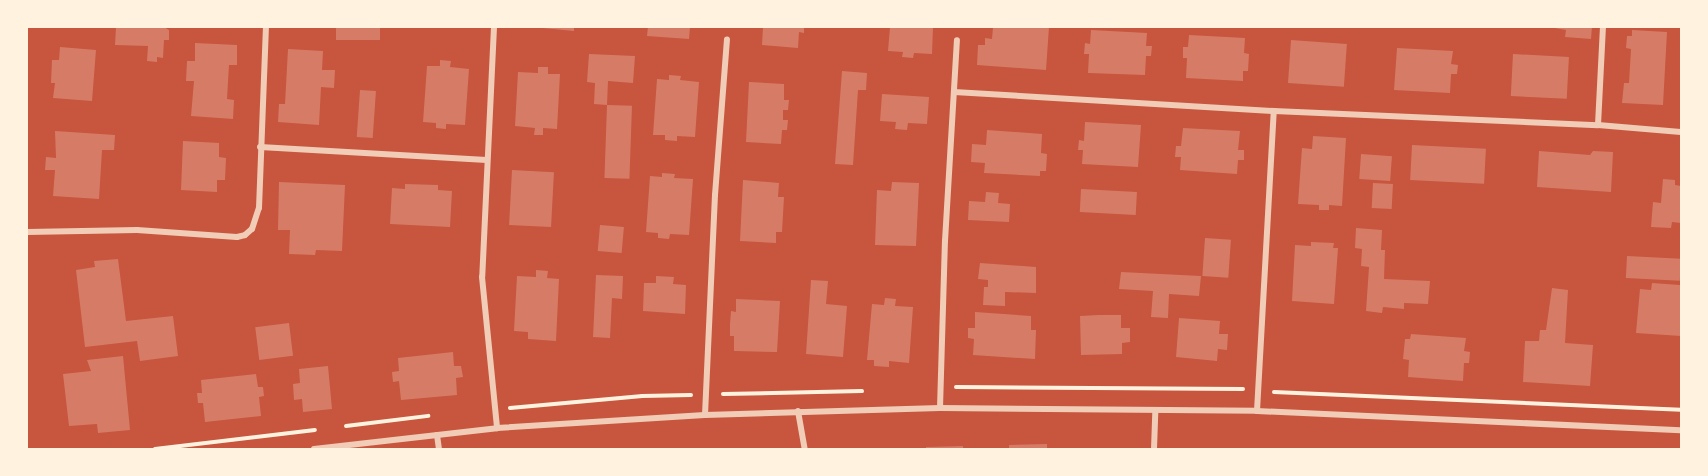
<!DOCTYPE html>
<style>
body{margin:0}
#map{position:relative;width:1708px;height:476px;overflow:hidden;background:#c8553d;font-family:"Sofia Sans Condensed",sans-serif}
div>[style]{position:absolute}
.building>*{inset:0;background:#d67c66;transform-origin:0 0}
.path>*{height:4px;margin:-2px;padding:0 2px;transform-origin:2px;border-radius:2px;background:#fff3e0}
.minor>*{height:6px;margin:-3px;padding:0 3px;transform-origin:3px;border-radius:3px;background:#f1ccb7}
span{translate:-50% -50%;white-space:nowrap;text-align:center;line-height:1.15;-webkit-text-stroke:6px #fff3e0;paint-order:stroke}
.frame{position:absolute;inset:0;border:28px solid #fff3e0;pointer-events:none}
</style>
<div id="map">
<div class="building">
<div style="clip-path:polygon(116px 27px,164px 27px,169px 30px,169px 40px,164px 40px,163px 58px,157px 57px,157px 62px,147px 61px,148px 46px,115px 45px)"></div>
<div style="left:336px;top:27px;width:44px;height:13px"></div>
<div style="clip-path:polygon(532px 27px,574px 27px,574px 31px)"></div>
<div style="clip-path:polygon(648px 27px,690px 27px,689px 39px,647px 36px)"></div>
<div style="clip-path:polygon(763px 27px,804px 27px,804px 33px,799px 32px,798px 48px,762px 45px)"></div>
<div style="clip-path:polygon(890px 27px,933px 27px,932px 54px,914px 53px,913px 58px,902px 57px,903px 52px,888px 51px)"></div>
<div style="clip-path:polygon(993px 27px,1049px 27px,1046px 70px,977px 65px,978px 45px,985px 45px,985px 38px,992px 39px)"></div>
<div style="clip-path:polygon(1549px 27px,1592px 27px,1591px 39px,1565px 37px,1566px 30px)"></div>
<div style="clip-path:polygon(1091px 30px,1147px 33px,1146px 46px,1152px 46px,1151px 56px,1146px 56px,1145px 75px,1088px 73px,1089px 54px,1084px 54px,1085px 43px,1090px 44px)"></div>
<div style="clip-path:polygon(1632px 30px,1667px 32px,1663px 105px,1622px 103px,1624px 83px,1629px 83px,1631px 49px,1626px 48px,1627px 36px,1632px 36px)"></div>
<div style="clip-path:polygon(1189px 35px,1245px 38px,1244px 53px,1249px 54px,1248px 71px,1243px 71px,1243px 81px,1186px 78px,1187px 58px,1183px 58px,1183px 47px,1188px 47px)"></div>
<div style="left:1291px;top:40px;width:56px;height:43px;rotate:4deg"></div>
<div style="clip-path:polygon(195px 43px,237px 45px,237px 65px,229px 65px,227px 99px,234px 100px,233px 119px,191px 116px,194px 81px,186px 81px,187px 61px,195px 61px)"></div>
<div style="clip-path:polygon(60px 47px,96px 50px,92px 101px,53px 98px,55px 83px,51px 83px,52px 60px,59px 60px)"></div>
<div style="clip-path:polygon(1397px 48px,1453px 51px,1451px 64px,1458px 65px,1457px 74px,1451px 74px,1450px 93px,1394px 90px)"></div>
<div style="clip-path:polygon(288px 49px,323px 51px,322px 70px,335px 70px,334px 88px,321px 87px,319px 125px,278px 122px,279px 104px,285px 104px)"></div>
<div style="clip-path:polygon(589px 54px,635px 56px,633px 83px,608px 81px,607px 105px,594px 104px,595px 83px,587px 82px)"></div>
<div style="left:1513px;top:54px;width:56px;height:42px;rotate:3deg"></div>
<div style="clip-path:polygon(440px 60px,451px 61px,450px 67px,469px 69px,465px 125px,446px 124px,446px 129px,436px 128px,436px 123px,423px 122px,427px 66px,440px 66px)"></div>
<div style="clip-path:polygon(538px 67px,548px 67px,548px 74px,560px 74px,557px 129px,543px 128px,543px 135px,534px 135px,535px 128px,515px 126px,518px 72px,538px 73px)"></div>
<div style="clip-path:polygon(842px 71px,867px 73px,866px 90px,858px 90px,853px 165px,835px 164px)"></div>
<div style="clip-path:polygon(669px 75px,681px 76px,680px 80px,699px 82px,695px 137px,677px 136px,677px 141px,665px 140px,665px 135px,653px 135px,657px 79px,669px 80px)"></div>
<div style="clip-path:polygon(749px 82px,784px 84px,784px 100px,789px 100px,788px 110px,783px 110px,783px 120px,788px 120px,787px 130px,782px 130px,781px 144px,746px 142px)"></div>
<div style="left:360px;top:90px;width:16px;height:47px;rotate:4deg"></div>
<div style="clip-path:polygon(882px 94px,929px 97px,927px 124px,908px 123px,907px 130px,895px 129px,896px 122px,880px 121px)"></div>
<div style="left:607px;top:105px;width:25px;height:73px;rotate:2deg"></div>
<div style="clip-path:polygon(1085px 122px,1141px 125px,1138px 167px,1082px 164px,1083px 150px,1078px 150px,1079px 140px,1084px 141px)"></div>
<div style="clip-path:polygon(1183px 128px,1240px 131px,1238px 150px,1244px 150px,1244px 160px,1238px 160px,1237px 174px,1180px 170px,1181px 157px,1175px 157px,1176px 146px,1181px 146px)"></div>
<div style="clip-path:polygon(987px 130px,1042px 134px,1041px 153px,1047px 154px,1046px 171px,1040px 171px,1040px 176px,984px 173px,985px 163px,971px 162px,972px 144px,986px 145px)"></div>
<div style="clip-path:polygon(55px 131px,115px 135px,114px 150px,102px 150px,99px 199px,53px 196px,55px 170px,45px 170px,46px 157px,56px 158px)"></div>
<div style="clip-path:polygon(1313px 136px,1346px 138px,1342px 206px,1329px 205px,1329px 210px,1319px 210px,1319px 205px,1298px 204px,1302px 148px,1312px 149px)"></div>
<div style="clip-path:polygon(183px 141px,219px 143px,219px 157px,226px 158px,225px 180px,217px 180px,217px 192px,181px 190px)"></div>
<div style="left:1412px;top:145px;width:74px;height:35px;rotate:3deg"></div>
<div style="clip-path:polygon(1539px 151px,1590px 155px,1593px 151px,1613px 152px,1611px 192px,1537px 187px)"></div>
<div style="left:1361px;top:154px;width:31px;height:25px;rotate:4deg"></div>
<div style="left:512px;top:170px;width:42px;height:55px;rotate:3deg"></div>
<div style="clip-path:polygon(662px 173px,675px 174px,674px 178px,693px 179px,689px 235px,670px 234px,669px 239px,658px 238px,658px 233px,646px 232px,650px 176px,662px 177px)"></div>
<div style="clip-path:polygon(1663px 179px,1675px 180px,1675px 185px,1681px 186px,1681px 223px,1672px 222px,1671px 228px,1651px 227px,1653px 202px,1661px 203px)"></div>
<div style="clip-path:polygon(743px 180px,779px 183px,778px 197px,784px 197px,782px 232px,776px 232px,776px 243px,740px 241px)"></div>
<div style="clip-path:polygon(279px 182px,345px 185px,342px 251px,316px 250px,315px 255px,289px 254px,290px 230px,278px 230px)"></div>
<div style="clip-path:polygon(892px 182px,919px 183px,916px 246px,875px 245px,877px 190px,891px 191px)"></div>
<div style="left:1373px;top:183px;width:20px;height:25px;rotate:3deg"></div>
<div style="clip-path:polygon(405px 184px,438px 185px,438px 190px,452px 191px,450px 227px,390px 224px,392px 188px,405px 189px)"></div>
<div style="left:1081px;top:189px;width:56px;height:23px;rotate:3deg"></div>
<div style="clip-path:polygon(986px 192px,999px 193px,998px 203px,1010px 204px,1009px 222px,968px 220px,969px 201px,985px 202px)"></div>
<div style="left:600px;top:225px;width:24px;height:26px;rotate:5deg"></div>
<div style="clip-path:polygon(1356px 228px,1382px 230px,1381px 250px,1385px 250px,1384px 279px,1430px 281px,1428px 304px,1404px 303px,1404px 309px,1383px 307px,1382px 313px,1366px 311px,1369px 267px,1361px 266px,1362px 249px,1355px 248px)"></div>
<div style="left:1205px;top:238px;width:26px;height:38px;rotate:4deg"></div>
<div style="clip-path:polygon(1311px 242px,1334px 243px,1333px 248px,1338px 248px,1334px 304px,1292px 301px,1295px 245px,1311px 246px)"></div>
<div style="left:1627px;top:256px;width:54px;height:22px;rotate:3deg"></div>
<div style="clip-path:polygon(118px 259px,126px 321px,173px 316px,178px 356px,140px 361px,137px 341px,85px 347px,76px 270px,95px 267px,94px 261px)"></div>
<div style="clip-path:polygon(980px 263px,1036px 267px,1036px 293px,1005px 292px,1005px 306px,983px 305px,984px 287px,988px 287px,988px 280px,978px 279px)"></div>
<div style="clip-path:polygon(536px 270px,548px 271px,547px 278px,559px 279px,556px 341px,528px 339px,528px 332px,514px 331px,517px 276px,536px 277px)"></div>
<div style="clip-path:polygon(1121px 272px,1201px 276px,1199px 296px,1169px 294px,1168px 318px,1151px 317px,1153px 291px,1119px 289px)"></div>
<div style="clip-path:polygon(596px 275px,623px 276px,622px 299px,612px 298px,610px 338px,593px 337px)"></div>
<div style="clip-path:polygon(656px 276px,674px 277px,673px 284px,686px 285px,685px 314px,643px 311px,644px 283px,656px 283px)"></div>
<div style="clip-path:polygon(811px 280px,828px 281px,826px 304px,847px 306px,843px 357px,806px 354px)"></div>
<div style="clip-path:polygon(1652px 283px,1680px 285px,1681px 336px,1636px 333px,1640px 289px,1651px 290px)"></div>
<div style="clip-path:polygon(1552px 288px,1568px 290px,1565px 343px,1593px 345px,1590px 386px,1523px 382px,1525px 341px,1539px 341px,1540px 330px,1546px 330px)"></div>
<div style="clip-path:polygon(885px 298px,896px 299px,895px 306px,913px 307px,909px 363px,889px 361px,889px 367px,874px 366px,874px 360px,867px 360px,872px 304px,884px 305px)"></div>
<div style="clip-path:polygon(736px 299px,780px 301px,777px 352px,734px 351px,734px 336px,730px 336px,730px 324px,731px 311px,736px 312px)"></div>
<div style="clip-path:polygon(975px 312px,1031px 316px,1031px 330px,1036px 330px,1035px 359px,973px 355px,974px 339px,968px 338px,968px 328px,975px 328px)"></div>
<div style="clip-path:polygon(1099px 315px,1121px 315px,1121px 328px,1130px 328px,1130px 342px,1122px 343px,1122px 354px,1081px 355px,1080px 316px)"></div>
<div style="clip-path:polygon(1179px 318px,1220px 321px,1219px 334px,1228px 334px,1227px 350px,1218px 349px,1217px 361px,1176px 357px)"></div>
<div style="left:289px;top:323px;width:33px;height:34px;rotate:83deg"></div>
<div style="clip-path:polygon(1411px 334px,1466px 338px,1464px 351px,1470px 352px,1469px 363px,1464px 363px,1463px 381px,1408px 377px,1409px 360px,1403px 359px,1405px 339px,1410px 339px)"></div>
<div style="clip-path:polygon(453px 352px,454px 366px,461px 366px,463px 377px,456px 378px,457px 395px,401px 400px,399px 381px,393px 382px,392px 372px,399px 371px,398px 358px)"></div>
<div style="clip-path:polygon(123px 356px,130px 430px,98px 433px,97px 424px,69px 426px,63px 374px,91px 371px,87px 360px)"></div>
<div style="clip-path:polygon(328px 366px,332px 409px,303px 412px,302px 399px,294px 400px,293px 384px,300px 383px,299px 369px)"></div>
<div style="clip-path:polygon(256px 374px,258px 387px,263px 387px,264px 396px,259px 397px,261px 416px,205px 422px,203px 403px,198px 403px,197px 393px,202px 393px,201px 380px)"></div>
<div style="clip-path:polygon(1047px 444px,1047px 449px,1009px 449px,1009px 445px)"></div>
<div style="clip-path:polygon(963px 446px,963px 449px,926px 449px,926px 447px)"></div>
</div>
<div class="path">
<div style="left:956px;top:387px;width:287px;rotate:0.4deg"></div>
<div style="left:1274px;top:392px;width:407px;rotate:2.5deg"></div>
<div style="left:723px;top:394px;width:139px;rotate:-1.2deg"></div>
<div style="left:510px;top:408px;width:133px;rotate:-5.2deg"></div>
<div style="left:642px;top:396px;width:49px;rotate:-1.2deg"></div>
<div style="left:346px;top:426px;width:83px;rotate:-7deg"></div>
<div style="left:155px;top:449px;width:161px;rotate:-6.8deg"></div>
</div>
<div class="minor">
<div style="left:494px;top:27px;width:250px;rotate:92.7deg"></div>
<div style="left:482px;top:277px;width:152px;rotate:84.3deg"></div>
<div style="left:954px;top:92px;width:321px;rotate:3.4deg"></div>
<div style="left:1274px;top:111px;width:324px;rotate:2.5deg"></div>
<div style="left:1598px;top:125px;width:83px;rotate:4.8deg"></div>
<div style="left:1598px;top:125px;width:98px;rotate:-87.1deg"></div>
<div style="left:260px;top:147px;width:227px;rotate:3.3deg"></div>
<div style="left:27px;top:232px;width:110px;rotate:-1deg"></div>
<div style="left:137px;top:230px;width:100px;rotate:4deg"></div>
<div style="left:237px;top:237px;width:8px;rotate:-14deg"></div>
<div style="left:245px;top:235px;width:9px;rotate:-41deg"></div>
<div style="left:252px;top:229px;width:22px;rotate:-72deg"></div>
<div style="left:259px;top:208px;width:181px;rotate:-87.8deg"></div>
<div style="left:940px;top:408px;width:167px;rotate:-88.3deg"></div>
<div style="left:945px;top:241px;width:201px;rotate:-86.6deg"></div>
<div style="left:798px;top:411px;width:39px;rotate:80deg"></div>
<div style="left:1257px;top:411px;width:300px;rotate:-86.8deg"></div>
<div style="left:705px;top:415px;width:220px;rotate:-87.4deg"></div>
<div style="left:715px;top:195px;width:156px;rotate:-85.6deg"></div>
<div style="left:437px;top:435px;width:14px;rotate:82deg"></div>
<div style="left:314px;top:449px;width:184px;rotate:-6.5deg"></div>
<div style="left:497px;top:428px;width:208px;rotate:-3.6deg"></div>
<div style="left:705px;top:415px;width:235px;rotate:-1.7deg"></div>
<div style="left:940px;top:408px;width:317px;rotate:0.5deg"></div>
<div style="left:1257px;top:411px;width:424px;rotate:2.6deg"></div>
<div style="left:1154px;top:449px;width:38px;rotate:-88deg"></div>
</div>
<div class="frame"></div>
</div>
